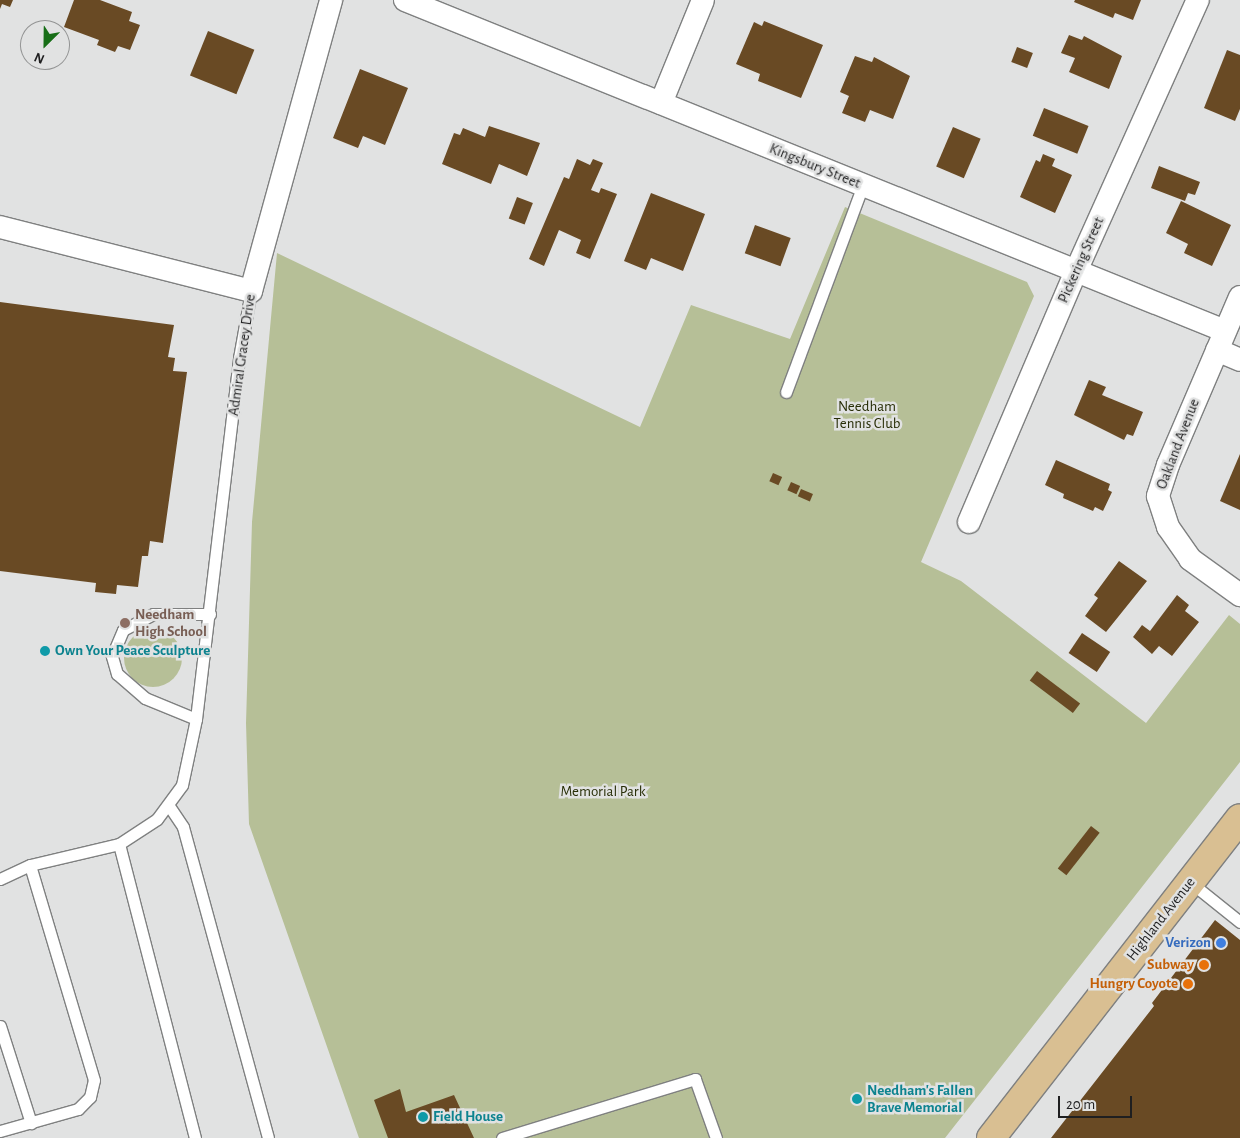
<!DOCTYPE html>
<style>
body{margin:0}
#map{position:relative;width:1240px;height:1138px;overflow:hidden;background:#e1e2e2;font-family:"Alegreya Sans",sans-serif}
div>[style]{position:absolute}
.green>*{inset:0;background:#b6bf97}
.round{border-radius:50%}
.building>*{inset:0;background:#694a24;transform-origin:0 0}
.roads{filter:drop-shadow(1px 0 #7f8080) drop-shadow(-1px 0 #7f8080) drop-shadow(0 1px #7f8080) drop-shadow(0 -1px #7f8080)}
.lane>*{height:11px;margin:-5.5px;padding:0 5.5px;transform-origin:5.5px;border-radius:5.5px;background:#fff}
.street>*{height:22px;margin:-11px;padding:0 11px;transform-origin:11px;border-radius:11px;background:#fff}
.primary>*{height:28px;margin:-14px;padding:0 14px;transform-origin:14px;border-radius:14px;background:#d9bf92}
.dots>*{width:14px;height:14px;translate:-50% -50%;box-sizing:border-box;border:2px solid #e1e2e2;border-radius:50%}
span{translate:-50% -50%;white-space:nowrap;text-align:center;line-height:1.15;-webkit-text-stroke:5px #e1e2e2;paint-order:stroke}
.street-label{font-size:15px;color:#1f1f20}
.park-label{font-size:15px;color:#282e07}
.education-label{font-size:15px;color:#785e54;font-weight:700}
.left{translate:0 -50%;text-align:left}
.culture-label{font-size:15px;color:#0d838f;font-weight:700}
.shop-label{font-size:15px;color:#366cbe;font-weight:700}
.right{translate:-100% -50%;text-align:right}
.food-label{font-size:15px;color:#c56008;font-weight:700}
.north{position:absolute;left:20px;top:20px;width:50px;height:50px;box-sizing:border-box;background:#e1e2e2;border:1px solid #939494;border-radius:50%;rotate:203deg;font-size:14px;font-weight:700;line-height:20px;text-align:center;color:#1f1f20}
.north::after{content:'';display:block;margin:auto;width:18px;height:22px;background:#176e17;clip-path:polygon(50% 0,100% 100%,50% 72%,0 100%)}
.scale{position:absolute;left:1058px;top:1096px;width:74px;height:22px;box-sizing:border-box;border:2px solid #1f1f20;border-top:0;padding-left:6px;font-size:15px;line-height:18px;white-space:nowrap;color:#1f1f20;-webkit-text-stroke:4px #e1e2e2;paint-order:stroke}
</style>
<div id="map">
<div class="green">
<div style="clip-path:polygon(845px 207px,1027px 282px,1034px 296px,921px 562px,961px 581px,1146px 723px,1229px 615px,1240px 624px,1240px 762px,945px 1138px,359px 1138px,249px 824px,246px 723px,252px 522px,277px 253px,640px 427px,691px 305px,790px 339px)"></div>
<div class="round" style="left:124px;top:629px;width:58px;height:58px"></div>
</div>
<div class="building">
<div style="clip-path:polygon(0 0,13px 0,10px 7px,2px 4px,0 9px)"></div>
<div style="clip-path:polygon(74px 0,100px 0,132px 12px,129px 21px,140px 25px,130px 50px,118px 46px,115px 52px,97px 45px,99px 40px,64px 27px)"></div>
<div style="clip-path:polygon(1075px 0,1141px 0,1133px 20px,1115px 13px,1113px 18px,1074px 2px)"></div>
<div style="clip-path:polygon(764px 21px,823px 45px,801px 98px,758px 81px,760px 74px,736px 64px,754px 22px,762px 26px)"></div>
<div style="left:208px;top:31px;width:50px;height:48px;rotate:22deg"></div>
<div style="clip-path:polygon(1069px 35px,1082px 40px,1084px 36px,1122px 56px,1109px 89px,1069px 72px,1075px 58px,1061px 53px)"></div>
<div style="left:1017px;top:47px;width:17px;height:16px;rotate:21deg"></div>
<div style="clip-path:polygon(1227px 50px,1240px 55px,1240px 109px,1235px 121px,1204px 108px)"></div>
<div style="clip-path:polygon(855px 56px,872px 62px,874px 57px,910px 76px,893px 119px,870px 110px,865px 122px,842px 113px,849px 96px,840px 92px)"></div>
<div style="clip-path:polygon(360px 69px,408px 88px,385px 145px,363px 136px,358px 148px,333px 138px)"></div>
<div style="left:1044px;top:108px;width:48px;height:30px;rotate:22deg"></div>
<div style="clip-path:polygon(489px 126px,540px 143px,527px 176px,499px 164px,491px 184px,442px 164px,454px 133px,460px 135px,463px 128px,485px 137px)"></div>
<div style="left:953px;top:127px;width:30px;height:43px;rotate:23deg"></div>
<div style="clip-path:polygon(1043px 154px,1055px 159px,1052px 166px,1072px 175px,1055px 213px,1020px 197px,1036px 160px,1040px 162px)"></div>
<div style="clip-path:polygon(577px 159px,590px 165px,593px 159px,603px 163px,591px 190px,599px 193px,601px 188px,617px 194px,590px 259px,576px 253px,581px 240px,559px 230px,544px 266px,529px 259px,564px 177px,569px 179px)"></div>
<div style="clip-path:polygon(1159px 166px,1200px 182px,1195px 195px,1188px 193px,1185px 201px,1151px 188px)"></div>
<div style="clip-path:polygon(651px 193px,705px 214px,683px 271px,651px 258px,646px 270px,624px 261px)"></div>
<div style="left:517px;top:197px;width:17px;height:23px;rotate:21deg"></div>
<div style="clip-path:polygon(1181px 201px,1231px 225px,1212px 266px,1184px 253px,1188px 244px,1166px 233px)"></div>
<div style="left:755px;top:225px;width:38px;height:30px;rotate:20deg"></div>
<div style="clip-path:polygon(0 302px,174px 325px,168px 357px,175px 358px,173px 371px,187px 372px,163px 543px,150px 541px,148px 556px,142px 556px,138px 587px,117px 585px,116px 594px,95px 592px,96px 583px,0 571px)"></div>
<div style="clip-path:polygon(1089px 380px,1106px 387px,1102px 395px,1143px 412px,1133px 436px,1127px 434px,1124px 440px,1074px 415px)"></div>
<div style="clip-path:polygon(1240px 454px,1240px 510px,1220px 501px)"></div>
<div style="clip-path:polygon(1056px 460px,1110px 484px,1108px 490px,1112px 492px,1103px 511px,1095px 507px,1093px 511px,1063px 498px,1064px 494px,1045px 485px)"></div>
<div style="left:773px;top:473px;width:10px;height:9px;rotate:24deg"></div>
<div style="left:791px;top:482px;width:10px;height:9px;rotate:24deg"></div>
<div style="left:801px;top:489px;width:13px;height:8px;rotate:23deg"></div>
<div style="clip-path:polygon(1119px 561px,1147px 581px,1106px 632px,1085px 616px,1098px 598px,1094px 595px)"></div>
<div style="clip-path:polygon(1177px 595px,1189px 605px,1185px 611px,1199px 622px,1172px 656px,1159px 646px,1152px 654px,1133px 637px,1142px 625px,1150px 631px)"></div>
<div style="left:1082px;top:633px;width:34px;height:24px;rotate:34deg"></div>
<div style="left:1037px;top:671px;width:54px;height:12px;rotate:37deg"></div>
<div style="left:1091px;top:826px;width:11px;height:54px;rotate:38deg"></div>
<div style="clip-path:polygon(1215px 920px,1240px 940px,1240px 1138px,1051px 1138px,1154px 1006px,1152px 1003px)"></div>
<div style="clip-path:polygon(400px 1089px,406px 1112px,454px 1095px,474px 1138px,388px 1138px,374px 1100px)"></div>
</div>
<div class="roads">
<div class="lane">
<div style="left:786px;top:392px;width:221px;rotate:-69.6deg"></div>
<div style="left:196px;top:719px;width:55px;rotate:-157.6deg"></div>
<div style="left:145px;top:698px;width:37px;rotate:-139deg"></div>
<div style="left:117px;top:674px;width:19px;rotate:-106deg"></div>
<div style="left:112px;top:656px;width:28px;rotate:-67deg"></div>
<div style="left:123px;top:630px;width:34px;rotate:-28deg"></div>
<div style="left:153px;top:614px;width:57px"></div>
<div style="left:169px;top:806px;width:25px;rotate:56deg"></div>
<div style="left:183px;top:827px;width:322px;rotate:74.7deg"></div>
<div style="left:119px;top:844px;width:304px;rotate:75.5deg"></div>
<div style="left:0;top:879px;width:33px;rotate:-25deg"></div>
<div style="left:30px;top:865px;width:91px;rotate:-13.3deg"></div>
<div style="left:119px;top:844px;width:45px;rotate:-33.3deg"></div>
<div style="left:157px;top:819px;width:42px;rotate:-53.7deg"></div>
<div style="left:182px;top:785px;width:67px;rotate:-78deg"></div>
<div style="left:196px;top:719px;width:364px;rotate:-83.2deg"></div>
<div style="left:239px;top:358px;width:68px;rotate:-79.8deg"></div>
<div style="left:1190px;top:882px;width:64px;rotate:38.7deg"></div>
<div style="left:0;top:1026px;width:102px;rotate:72.3deg"></div>
<div style="left:0;top:1131px;width:81px;rotate:-15.8deg"></div>
<div style="left:78px;top:1109px;width:17px;rotate:-45deg"></div>
<div style="left:90px;top:1097px;width:17px;rotate:-77deg"></div>
<div style="left:94px;top:1080px;width:224px;rotate:-106.6deg"></div>
<div style="left:502px;top:1138px;width:202px;rotate:-17deg"></div>
<div style="left:695px;top:1079px;width:63px;rotate:70.4deg"></div>
</div>
<div class="street">
<div style="left:405px;top:0;width:884px;rotate:21.98deg"></div>
<div style="left:661px;top:103px;width:111px;rotate:-67.8deg"></div>
<div style="left:0;top:227px;width:259px;rotate:14.3deg"></div>
<div style="left:251px;top:291px;width:302px;rotate:-74.6deg"></div>
<div style="left:1240px;top:297px;width:183px;rotate:113.2deg"></div>
<div style="left:1168px;top:465px;width:33px;rotate:108deg"></div>
<div style="left:1158px;top:496px;width:33px;rotate:72deg"></div>
<div style="left:1168px;top:527px;width:39px;rotate:55deg"></div>
<div style="left:1190px;top:559px;width:62px;rotate:35.8deg"></div>
<div style="left:1217px;top:350px;width:25px;rotate:23deg"></div>
<div style="left:969px;top:522px;width:273px;rotate:-66.9deg"></div>
<div style="left:1076px;top:271px;width:297px;rotate:-65.8deg"></div>
</div>
<div class="primary">
<div style="left:991px;top:1138px;width:405px;rotate:-52.1deg"></div>
</div>
</div>
<div class="dots">
<div style="left:125px;top:623px;background:#8d6e63"></div>
<div style="left:45px;top:651px;background:#0f9aa8"></div>
<div style="left:1221px;top:943px;background:#3f7fe0"></div>
<div style="left:1204px;top:965px;background:#e8710a"></div>
<div style="left:1188px;top:984px;background:#e8710a"></div>
<div style="left:857px;top:1099px;background:#0f9aa8"></div>
<div style="left:423px;top:1117px;background:#0f9aa8"></div>
</div>
<div class="street-label">
<span style="left:815px;top:166px;rotate:22deg">Kingsbury Street</span>
<span style="left:1081px;top:260px;rotate:-66deg">Pickering Street</span>
<span style="left:242px;top:355px;rotate:-82deg">Admiral Gracey Drive</span>
<span style="left:1178px;top:444px;rotate:-69deg">Oakland Avenue</span>
<span style="left:1161px;top:919px;rotate:-52deg">Highland Avenue</span>
</div>
<div class="park-label">
<span style="left:867px;top:415px">Needham<br>Tennis Club</span>
<span style="left:603px;top:792px">Memorial Park</span>
</div>
<div class="education-label">
<span class="left" style="left:135px;top:623px">Needham<br>High School</span>
</div>
<div class="culture-label">
<span class="left" style="left:55px;top:651px">Own Your Peace Sculpture</span>
<span class="left" style="left:867px;top:1099px">Needham's Fallen<br>Brave Memorial</span>
<span class="left" style="left:433px;top:1117px">Field House</span>
</div>
<div class="shop-label">
<span class="right" style="left:1211px;top:943px">Verizon</span>
</div>
<div class="food-label">
<span class="right" style="left:1194px;top:965px">Subway</span>
<span class="right" style="left:1178px;top:984px">Hungry Coyote</span>
</div>
<div class="north">N</div>
<div class="scale">20 m</div>
</div>
